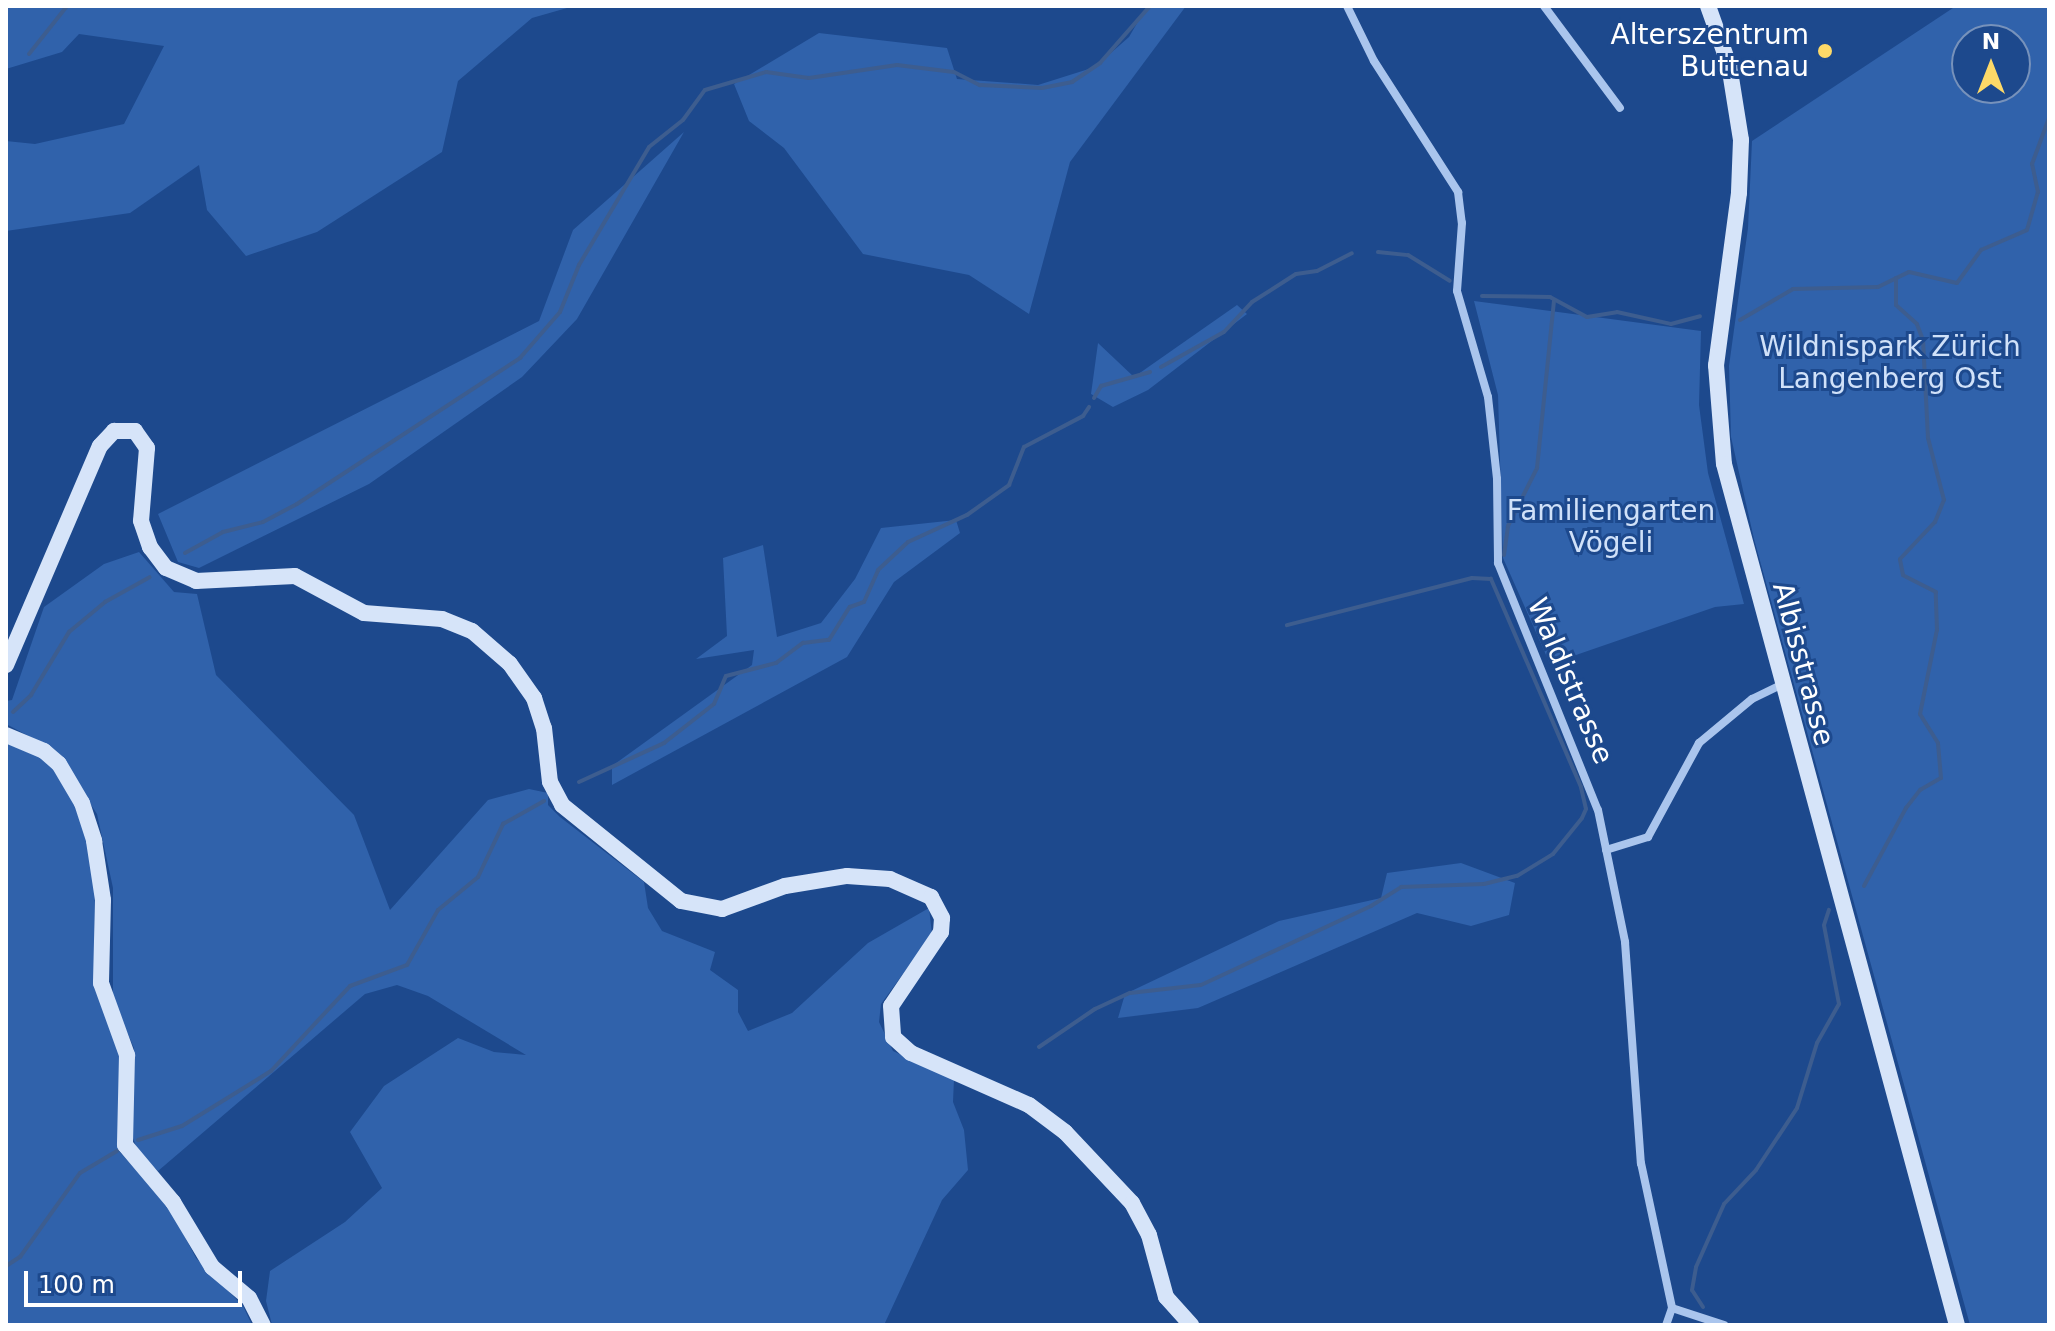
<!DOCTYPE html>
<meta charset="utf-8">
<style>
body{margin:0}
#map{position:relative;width:2055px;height:1331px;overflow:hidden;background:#1d498d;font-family:"DejaVu Sans",sans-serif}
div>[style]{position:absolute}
.green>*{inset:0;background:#3062ab}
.stream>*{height:4px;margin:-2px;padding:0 2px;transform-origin:2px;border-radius:2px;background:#3d5d8f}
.street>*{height:8px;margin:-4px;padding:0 4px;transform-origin:4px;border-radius:4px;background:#aac5ed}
.secondary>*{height:16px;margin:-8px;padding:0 8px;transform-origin:8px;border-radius:8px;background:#d6e4f9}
.dots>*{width:22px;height:22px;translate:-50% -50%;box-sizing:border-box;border:4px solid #1d498d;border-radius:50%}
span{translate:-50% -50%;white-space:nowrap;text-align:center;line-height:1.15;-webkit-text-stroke:6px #1d498d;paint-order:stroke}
.poi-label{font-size:28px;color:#fff}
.right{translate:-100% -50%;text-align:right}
.park-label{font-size:28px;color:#d0e1f9}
.street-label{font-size:28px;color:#fff}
.frame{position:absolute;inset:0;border:8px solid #fff;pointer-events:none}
.north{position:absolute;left:1951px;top:24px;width:80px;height:80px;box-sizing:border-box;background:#1d498d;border:2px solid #7792bb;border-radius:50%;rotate:0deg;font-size:22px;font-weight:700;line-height:32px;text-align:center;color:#fff}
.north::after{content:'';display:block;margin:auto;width:28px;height:36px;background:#fdd968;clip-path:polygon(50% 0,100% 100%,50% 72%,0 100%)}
.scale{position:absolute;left:24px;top:1271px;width:218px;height:36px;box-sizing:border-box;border:4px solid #fff;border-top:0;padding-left:10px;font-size:24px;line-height:28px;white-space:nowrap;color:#fff;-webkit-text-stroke:6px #1d498d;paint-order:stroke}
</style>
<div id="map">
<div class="green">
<div style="clip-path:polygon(6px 6px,574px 6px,532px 18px,458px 81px,442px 152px,317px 232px,246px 256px,207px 210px,199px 165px,130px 213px,6px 231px,6px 141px,35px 144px,124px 124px,164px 46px,79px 34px,62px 52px,6px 69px)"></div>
<div style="clip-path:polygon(1147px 6px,1186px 6px,1070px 162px,1029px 314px,969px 275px,863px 254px,784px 148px,749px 121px,734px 84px,819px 33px,947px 48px,957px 79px,1038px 85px,1095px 67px,1129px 37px)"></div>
<div style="clip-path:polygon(evenodd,1956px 6px,2049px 6px,2049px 1325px,1970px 1325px,1754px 539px,1731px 437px,1729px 366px,1748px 228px,1752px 141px,1956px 6px,1967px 40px,2015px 40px,2015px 88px,1967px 88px,1967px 40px)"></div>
<div style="clip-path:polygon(684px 132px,577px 319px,522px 377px,369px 484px,199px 568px,178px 562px,158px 514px,539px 321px,573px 230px)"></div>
<div style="clip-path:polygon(1474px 301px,1701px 331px,1699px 405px,1708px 473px,1744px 604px,1715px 607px,1550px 664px,1503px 558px,1498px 395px)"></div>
<div style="clip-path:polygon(1237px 305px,1247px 314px,1148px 390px,1113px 407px,1091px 394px,1098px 343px,1134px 377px)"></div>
<div style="clip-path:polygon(956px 520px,960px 533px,894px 582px,847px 657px,612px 785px,612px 766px,752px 665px,754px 650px,696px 659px,727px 636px,723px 558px,763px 545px,777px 637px,821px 623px,855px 579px,881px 528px)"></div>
<div style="clip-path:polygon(139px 552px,174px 592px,197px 594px,216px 675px,354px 815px,390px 910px,488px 800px,529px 789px,548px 793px,548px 805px,560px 817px,644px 882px,648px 908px,662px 931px,715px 952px,710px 970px,738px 990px,738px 1012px,748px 1031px,792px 1013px,868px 943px,929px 908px,932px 934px,881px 1004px,879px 1022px,893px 1051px,954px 1079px,953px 1102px,964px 1130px,968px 1170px,942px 1200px,884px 1325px,272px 1325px,266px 1301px,270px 1271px,345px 1222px,382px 1188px,350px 1132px,384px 1086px,458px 1038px,494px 1052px,526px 1055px,428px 996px,397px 985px,365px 994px,158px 1171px,139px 1154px,131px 1133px,134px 1048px,113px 1000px,113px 888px,97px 814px,55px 750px,6px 724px,6px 701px,12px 700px,44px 607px,104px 564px)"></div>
<div style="clip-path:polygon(6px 743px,47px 760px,72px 799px,87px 840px,95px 881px,94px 985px,120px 1047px,118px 1150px,168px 1205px,196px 1258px,243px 1306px,252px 1325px,6px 1325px)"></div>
<div style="clip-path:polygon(1461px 863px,1515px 883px,1509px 915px,1471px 926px,1417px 913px,1198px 1008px,1118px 1018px,1125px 994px,1279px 921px,1381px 898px,1387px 873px)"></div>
</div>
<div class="stream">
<div style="left:29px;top:54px;width:61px;rotate:-51.6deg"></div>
<div style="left:1378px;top:252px;width:30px;rotate:6deg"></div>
<div style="left:1408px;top:255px;width:49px;rotate:31.8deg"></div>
<div style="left:1482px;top:296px;width:68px;rotate:0.8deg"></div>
<div style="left:1550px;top:297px;width:42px;rotate:28.4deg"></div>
<div style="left:1587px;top:317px;width:30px;rotate:-9deg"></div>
<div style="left:1617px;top:312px;width:55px;rotate:12.5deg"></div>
<div style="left:1671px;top:324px;width:30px;rotate:-15deg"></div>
<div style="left:1740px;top:320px;width:61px;rotate:-30.3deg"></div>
<div style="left:1793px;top:289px;width:85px;rotate:-1.3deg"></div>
<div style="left:1878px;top:287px;width:34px;rotate:-26deg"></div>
<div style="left:1909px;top:272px;width:49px;rotate:12.9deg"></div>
<div style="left:1957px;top:283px;width:41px;rotate:-54deg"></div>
<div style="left:1981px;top:250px;width:50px;rotate:-23.5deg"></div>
<div style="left:2027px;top:230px;width:40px;rotate:-74deg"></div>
<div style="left:2038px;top:192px;width:29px;rotate:-102deg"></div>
<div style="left:2032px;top:164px;width:49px;rotate:-69.7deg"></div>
<div style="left:1161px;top:367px;width:72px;rotate:-29.1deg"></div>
<div style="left:1224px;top:332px;width:41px;rotate:-47deg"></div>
<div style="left:1252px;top:302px;width:52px;rotate:-32.5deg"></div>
<div style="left:1296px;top:274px;width:21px;rotate:-8deg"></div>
<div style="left:1317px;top:271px;width:39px;rotate:-27deg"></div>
<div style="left:1094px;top:398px;width:14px;rotate:-60deg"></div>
<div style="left:1101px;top:386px;width:51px;rotate:-15.9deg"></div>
<div style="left:185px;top:553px;width:43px;rotate:-28.9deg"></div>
<div style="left:223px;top:532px;width:41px;rotate:-14deg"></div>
<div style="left:263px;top:522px;width:38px;rotate:-28deg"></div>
<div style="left:297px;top:504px;width:267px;rotate:-33.2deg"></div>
<div style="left:520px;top:358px;width:61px;rotate:-49deg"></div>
<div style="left:560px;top:312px;width:51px;rotate:-68deg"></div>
<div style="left:579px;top:265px;width:137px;rotate:-59.3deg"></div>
<div style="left:649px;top:147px;width:43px;rotate:-38.5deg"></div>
<div style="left:683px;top:120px;width:37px;rotate:-54deg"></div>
<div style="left:705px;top:90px;width:64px;rotate:-16.4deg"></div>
<div style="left:766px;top:72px;width:43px;rotate:7.9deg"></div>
<div style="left:809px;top:78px;width:89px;rotate:-8.4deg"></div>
<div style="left:897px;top:65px;width:57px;rotate:7deg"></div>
<div style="left:954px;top:72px;width:29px;rotate:27deg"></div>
<div style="left:980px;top:85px;width:62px;rotate:2.8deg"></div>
<div style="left:1042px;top:88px;width:31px;rotate:-11deg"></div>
<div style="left:1072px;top:82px;width:34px;rotate:-34deg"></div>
<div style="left:1100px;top:63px;width:76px;rotate:-48.7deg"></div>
<div style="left:1504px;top:555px;width:29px;rotate:-82deg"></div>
<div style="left:1508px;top:526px;width:65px;rotate:-63.4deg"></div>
<div style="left:1537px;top:468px;width:169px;rotate:-84.2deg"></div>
<div style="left:13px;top:712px;width:25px;rotate:-43deg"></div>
<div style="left:31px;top:695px;width:74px;rotate:-58.9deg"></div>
<div style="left:69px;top:632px;width:47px;rotate:-39.8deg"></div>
<div style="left:105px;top:602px;width:51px;rotate:-29.1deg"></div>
<div style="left:579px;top:782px;width:94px;rotate:-24.6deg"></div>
<div style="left:664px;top:743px;width:63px;rotate:-38deg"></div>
<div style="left:714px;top:704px;width:30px;rotate:-67deg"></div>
<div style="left:726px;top:676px;width:52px;rotate:-14.6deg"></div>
<div style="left:776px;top:663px;width:34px;rotate:-37deg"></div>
<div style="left:803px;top:643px;width:26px;rotate:-7deg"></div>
<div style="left:829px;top:640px;width:39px;rotate:-58deg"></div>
<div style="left:850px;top:607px;width:15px;rotate:-20deg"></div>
<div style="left:864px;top:602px;width:35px;rotate:-66deg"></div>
<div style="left:878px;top:570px;width:41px;rotate:-43deg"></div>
<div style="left:908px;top:542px;width:65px;rotate:-24.6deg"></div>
<div style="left:967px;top:515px;width:52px;rotate:-35.5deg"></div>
<div style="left:1009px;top:485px;width:41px;rotate:-68.5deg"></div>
<div style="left:1024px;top:447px;width:67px;rotate:-27.7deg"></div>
<div style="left:1083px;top:416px;width:11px;rotate:-56deg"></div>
<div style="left:1864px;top:886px;width:89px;rotate:-61.7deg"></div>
<div style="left:1906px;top:808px;width:23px;rotate:-52deg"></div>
<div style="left:1920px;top:790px;width:24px;rotate:-30deg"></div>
<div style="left:1941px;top:778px;width:35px;rotate:-95deg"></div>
<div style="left:1938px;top:743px;width:34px;rotate:-122deg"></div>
<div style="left:1920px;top:714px;width:86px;rotate:-78.6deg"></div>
<div style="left:1937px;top:630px;width:38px;rotate:-92deg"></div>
<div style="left:1936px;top:592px;width:37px;rotate:-153deg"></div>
<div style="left:1903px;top:575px;width:16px;rotate:-101deg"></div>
<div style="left:1900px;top:559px;width:51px;rotate:-46.6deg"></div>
<div style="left:1935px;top:522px;width:24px;rotate:-68deg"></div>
<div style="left:1944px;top:500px;width:64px;rotate:-104.5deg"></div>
<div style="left:1928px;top:438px;width:98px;rotate:-92.9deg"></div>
<div style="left:1923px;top:340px;width:17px;rotate:-111deg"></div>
<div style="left:1917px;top:324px;width:28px;rotate:-138deg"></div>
<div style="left:1896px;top:305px;width:27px;rotate:-90deg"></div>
<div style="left:1039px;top:1047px;width:68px;rotate:-34.2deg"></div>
<div style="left:1095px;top:1009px;width:38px;rotate:-25deg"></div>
<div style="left:1130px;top:993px;width:71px;rotate:-6.4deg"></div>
<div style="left:1201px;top:985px;width:187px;rotate:-24.9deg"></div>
<div style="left:1371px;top:906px;width:36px;rotate:-32deg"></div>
<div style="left:1401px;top:887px;width:83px;rotate:-2.1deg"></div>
<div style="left:1484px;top:884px;width:34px;rotate:-14deg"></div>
<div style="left:1517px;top:876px;width:42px;rotate:-31.4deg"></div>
<div style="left:1553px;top:854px;width:46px;rotate:-51.1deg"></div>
<div style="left:1582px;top:818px;width:10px;rotate:-66deg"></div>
<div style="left:1586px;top:809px;width:23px;rotate:-103deg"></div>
<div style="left:1581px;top:787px;width:227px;rotate:-113.4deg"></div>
<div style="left:1491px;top:579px;width:19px;rotate:-177deg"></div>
<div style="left:1472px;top:578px;width:191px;rotate:165.7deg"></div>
<div style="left:138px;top:1140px;width:46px;rotate:-17.7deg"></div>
<div style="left:182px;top:1126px;width:105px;rotate:-31.7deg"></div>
<div style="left:271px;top:1071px;width:116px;rotate:-47.1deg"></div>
<div style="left:350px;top:986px;width:61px;rotate:-20.2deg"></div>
<div style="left:407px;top:965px;width:63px;rotate:-60.6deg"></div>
<div style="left:438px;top:910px;width:52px;rotate:-39.5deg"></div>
<div style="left:478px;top:877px;width:59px;rotate:-64.7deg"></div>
<div style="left:503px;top:824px;width:47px;rotate:-29.3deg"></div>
<div style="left:6px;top:1266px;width:17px;rotate:-33deg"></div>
<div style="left:20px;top:1257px;width:103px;rotate:-54.5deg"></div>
<div style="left:80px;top:1173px;width:43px;rotate:-30.7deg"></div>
<div style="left:1703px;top:1307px;width:20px;rotate:-123deg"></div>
<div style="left:1692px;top:1290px;width:23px;rotate:-80deg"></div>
<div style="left:1696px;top:1267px;width:69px;rotate:-66deg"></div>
<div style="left:1724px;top:1204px;width:47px;rotate:-46.7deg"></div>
<div style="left:1756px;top:1170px;width:74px;rotate:-56.5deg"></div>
<div style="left:1797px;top:1108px;width:68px;rotate:-72.9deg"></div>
<div style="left:1817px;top:1043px;width:45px;rotate:-60.6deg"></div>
<div style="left:1839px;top:1004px;width:80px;rotate:-100.8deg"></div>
<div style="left:1824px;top:925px;width:16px;rotate:-72deg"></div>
</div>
<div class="street">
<div style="left:1347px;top:6px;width:61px;rotate:63.9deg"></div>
<div style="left:1374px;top:61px;width:156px;rotate:57.3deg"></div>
<div style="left:1458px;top:192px;width:31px;rotate:83deg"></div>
<div style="left:1462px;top:223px;width:68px;rotate:94.2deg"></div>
<div style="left:1457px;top:291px;width:110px;rotate:73.7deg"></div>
<div style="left:1488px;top:397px;width:82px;rotate:83.7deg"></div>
<div style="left:1497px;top:479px;width:84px;rotate:89.3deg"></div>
<div style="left:1498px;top:563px;width:266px;rotate:68deg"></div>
<div style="left:1598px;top:810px;width:135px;rotate:78.4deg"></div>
<div style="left:1625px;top:942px;width:222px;rotate:85.9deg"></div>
<div style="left:1641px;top:1163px;width:148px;rotate:77.9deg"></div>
<div style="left:1672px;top:1308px;width:18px;rotate:109deg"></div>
<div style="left:1544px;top:6px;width:127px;rotate:53.3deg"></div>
<div style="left:1606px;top:850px;width:44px;rotate:-17.2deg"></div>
<div style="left:1648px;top:837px;width:107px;rotate:-61.5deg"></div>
<div style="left:1699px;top:743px;width:69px;rotate:-39.7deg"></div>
<div style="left:1752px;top:699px;width:32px;rotate:-26deg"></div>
<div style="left:1672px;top:1308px;width:55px;rotate:18.1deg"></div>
</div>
<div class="secondary">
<div style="left:1708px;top:6px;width:63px;rotate:70.4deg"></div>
<div style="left:1729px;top:65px;width:76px;rotate:80.9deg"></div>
<div style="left:1741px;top:140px;width:53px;rotate:92.2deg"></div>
<div style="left:1739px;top:193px;width:174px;rotate:97.6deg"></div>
<div style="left:1716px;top:365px;width:99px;rotate:85.4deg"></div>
<div style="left:1724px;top:464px;width:892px;rotate:74.86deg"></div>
<div style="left:6px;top:665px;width:238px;rotate:-66.8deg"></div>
<div style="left:100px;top:446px;width:21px;rotate:-47deg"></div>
<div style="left:114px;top:431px;width:21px"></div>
<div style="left:135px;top:431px;width:21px;rotate:55deg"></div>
<div style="left:147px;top:448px;width:73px;rotate:94.7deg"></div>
<div style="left:141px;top:521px;width:28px;rotate:71deg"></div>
<div style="left:150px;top:547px;width:26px;rotate:53deg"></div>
<div style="left:166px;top:568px;width:33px;rotate:23deg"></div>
<div style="left:196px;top:581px;width:99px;rotate:-2.9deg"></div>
<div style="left:295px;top:576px;width:78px;rotate:28.2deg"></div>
<div style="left:364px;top:613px;width:78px;rotate:4.4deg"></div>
<div style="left:442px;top:619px;width:32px;rotate:22deg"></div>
<div style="left:472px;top:631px;width:50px;rotate:41deg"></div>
<div style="left:510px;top:664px;width:42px;rotate:54.8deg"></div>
<div style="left:534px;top:698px;width:32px;rotate:72deg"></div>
<div style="left:544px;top:728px;width:54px;rotate:83.7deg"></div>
<div style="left:550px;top:782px;width:26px;rotate:62deg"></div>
<div style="left:562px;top:805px;width:153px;rotate:38.9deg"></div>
<div style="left:681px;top:901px;width:42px;rotate:11deg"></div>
<div style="left:722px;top:909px;width:67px;rotate:-20.1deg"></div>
<div style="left:785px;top:886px;width:63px;rotate:-9.2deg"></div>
<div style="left:847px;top:876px;width:43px;rotate:4deg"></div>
<div style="left:890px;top:879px;width:45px;rotate:23.7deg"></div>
<div style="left:931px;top:897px;width:24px;rotate:62deg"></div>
<div style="left:942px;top:918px;width:14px;rotate:94deg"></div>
<div style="left:941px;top:932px;width:89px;rotate:124deg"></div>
<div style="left:891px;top:1006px;width:31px;rotate:86deg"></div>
<div style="left:893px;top:1037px;width:24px;rotate:42deg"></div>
<div style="left:911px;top:1053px;width:129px;rotate:23.8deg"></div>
<div style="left:1029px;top:1105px;width:45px;rotate:36.9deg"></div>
<div style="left:1065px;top:1132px;width:98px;rotate:46.7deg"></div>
<div style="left:1132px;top:1203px;width:36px;rotate:62deg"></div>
<div style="left:1149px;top:1235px;width:64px;rotate:74.7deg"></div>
<div style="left:1166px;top:1297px;width:38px;rotate:48deg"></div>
<div style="left:6px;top:735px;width:41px;rotate:22.8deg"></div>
<div style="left:44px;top:751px;width:20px;rotate:41deg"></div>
<div style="left:59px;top:764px;width:45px;rotate:59.5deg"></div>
<div style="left:82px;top:803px;width:40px;rotate:72deg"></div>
<div style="left:94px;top:841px;width:60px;rotate:81.3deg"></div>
<div style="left:103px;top:900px;width:83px;rotate:91.4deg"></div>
<div style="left:101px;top:983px;width:77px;rotate:70.1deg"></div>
<div style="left:127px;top:1055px;width:90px;rotate:91.3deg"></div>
<div style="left:125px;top:1145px;width:75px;rotate:49.9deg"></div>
<div style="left:173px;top:1202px;width:76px;rotate:59deg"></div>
<div style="left:212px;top:1267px;width:48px;rotate:40deg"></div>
<div style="left:249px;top:1298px;width:30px;rotate:63deg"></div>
</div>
<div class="dots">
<div style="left:1825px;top:51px;background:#fdd968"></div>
</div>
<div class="poi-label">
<span class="right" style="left:1809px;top:51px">Alterszentrum<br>Buttenau</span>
</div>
<div class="park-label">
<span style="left:1890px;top:363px">Wildnispark Zürich<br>Langenberg Ost</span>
<span style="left:1611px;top:527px">Familiengarten<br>Vögeli</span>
</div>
<div class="street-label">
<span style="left:1803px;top:664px;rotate:75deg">Albisstrasse</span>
<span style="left:1570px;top:681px;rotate:67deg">Waldistrasse</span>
</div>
<div class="frame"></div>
<div class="north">N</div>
<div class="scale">100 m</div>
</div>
